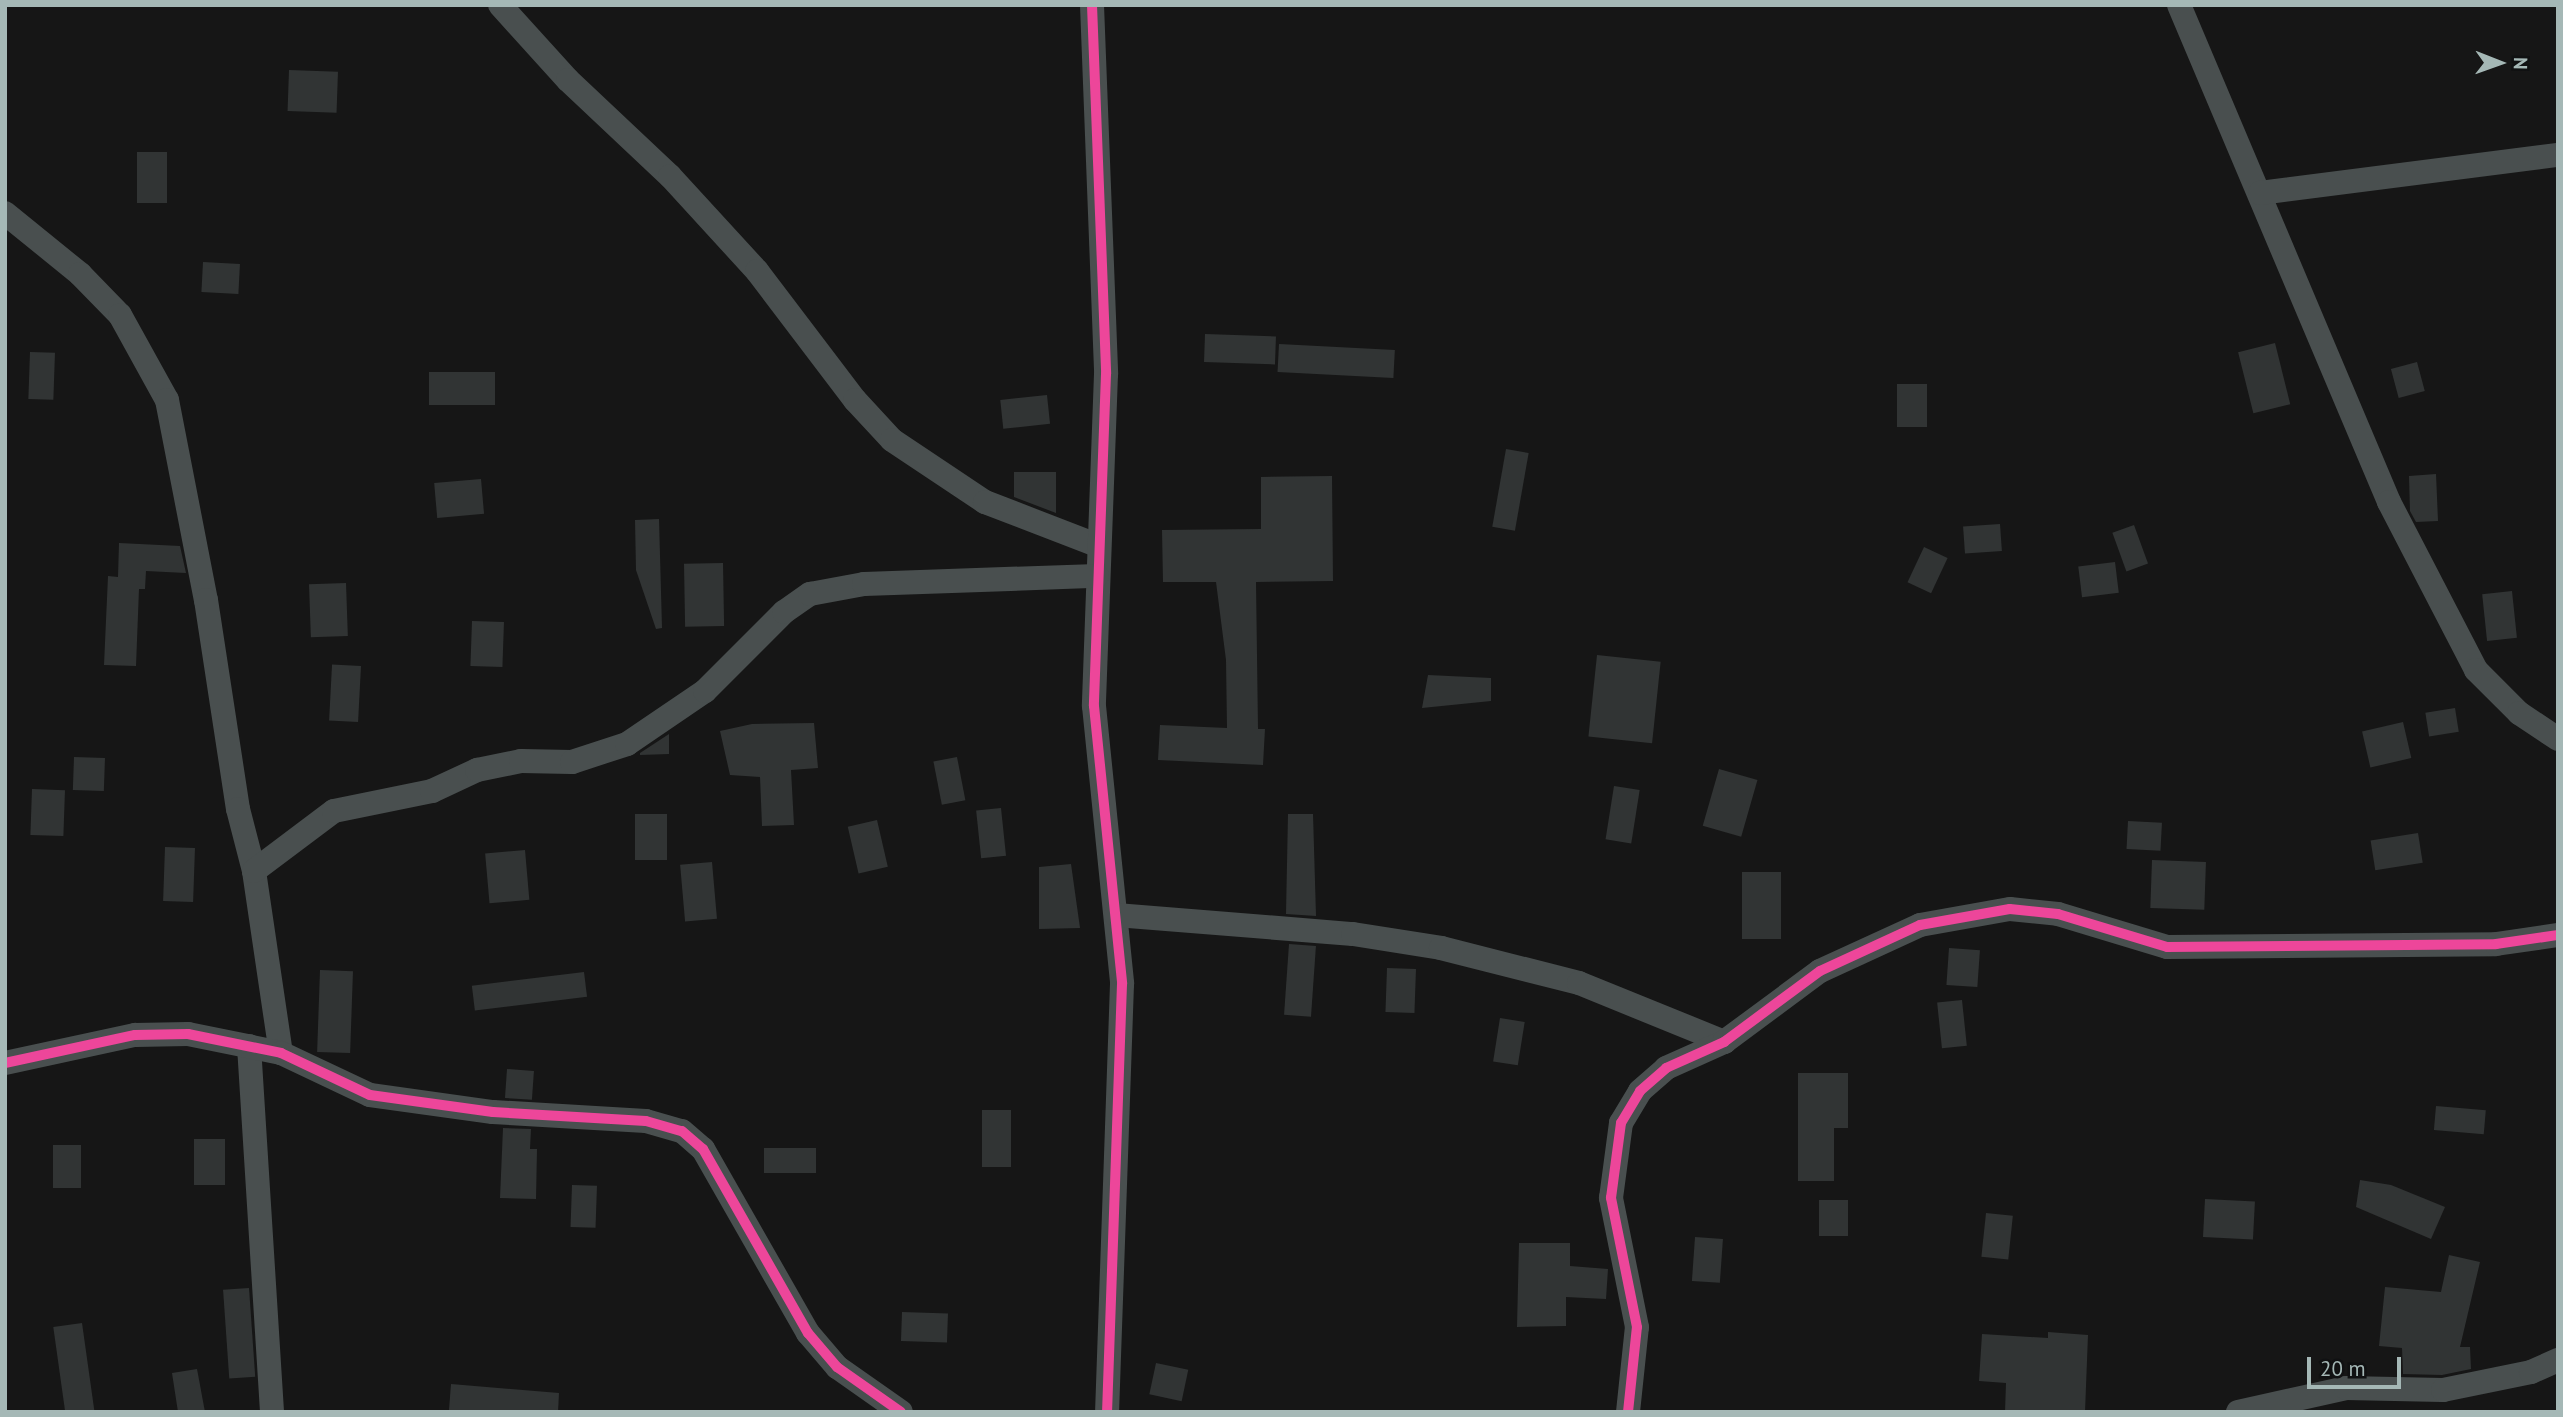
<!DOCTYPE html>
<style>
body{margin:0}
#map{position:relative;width:2563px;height:1417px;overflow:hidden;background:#161616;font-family:"PT Sans",sans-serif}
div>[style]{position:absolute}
.building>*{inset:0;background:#313434;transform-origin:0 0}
.street>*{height:24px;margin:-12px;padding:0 12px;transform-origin:12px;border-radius:12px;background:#494f4f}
.cycleway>*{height:10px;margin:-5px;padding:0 5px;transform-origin:5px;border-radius:5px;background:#ed469a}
span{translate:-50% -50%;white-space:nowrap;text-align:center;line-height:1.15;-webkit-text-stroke:5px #101112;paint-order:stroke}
.frame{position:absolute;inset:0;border:7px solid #a5b8b6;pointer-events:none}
.north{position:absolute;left:2465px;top:28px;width:70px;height:70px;-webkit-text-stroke:5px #101112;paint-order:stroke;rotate:91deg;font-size:19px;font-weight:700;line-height:28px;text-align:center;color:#a5b8b6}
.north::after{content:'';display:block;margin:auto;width:24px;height:32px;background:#a5b8b6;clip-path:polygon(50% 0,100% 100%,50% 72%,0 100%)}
.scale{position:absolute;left:2307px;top:1357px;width:94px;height:32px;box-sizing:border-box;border:4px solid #a5b8b6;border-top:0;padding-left:9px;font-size:21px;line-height:24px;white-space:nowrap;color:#a5b8b6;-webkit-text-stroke:5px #101112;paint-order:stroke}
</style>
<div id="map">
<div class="building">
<div style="left:289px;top:70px;width:49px;height:41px;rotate:2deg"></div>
<div style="left:137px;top:152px;width:30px;height:51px"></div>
<div style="left:203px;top:262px;width:37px;height:30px;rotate:3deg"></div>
<div style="left:1205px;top:334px;width:71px;height:28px;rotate:2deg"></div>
<div style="left:2275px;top:343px;width:63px;height:38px;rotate:76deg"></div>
<div style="left:1279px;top:344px;width:116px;height:28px;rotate:3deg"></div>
<div style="left:30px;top:352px;width:25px;height:47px;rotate:2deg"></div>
<div style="left:2417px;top:362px;width:30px;height:27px;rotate:75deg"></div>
<div style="left:495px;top:372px;width:33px;height:66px;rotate:90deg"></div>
<div style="left:1897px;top:384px;width:30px;height:43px"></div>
<div style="left:1047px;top:395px;width:29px;height:47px;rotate:84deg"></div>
<div style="left:1506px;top:449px;width:23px;height:79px;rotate:10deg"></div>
<div style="clip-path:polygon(1014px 472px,1056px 472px,1056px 513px,1014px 497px)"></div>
<div style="clip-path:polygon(2436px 474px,2438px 521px,2416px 522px,2410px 511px,2409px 476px)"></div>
<div style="clip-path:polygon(1332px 476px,1333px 581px,1256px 582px,1258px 729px,1265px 729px,1263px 765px,1158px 760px,1160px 725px,1227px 728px,1226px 660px,1216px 582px,1163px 582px,1162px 530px,1261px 529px,1261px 477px)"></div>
<div style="left:481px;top:479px;width:35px;height:47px;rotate:85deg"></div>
<div style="clip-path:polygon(659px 519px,662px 628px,656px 629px,636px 570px,635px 520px)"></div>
<div style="left:2000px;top:524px;width:27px;height:37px;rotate:86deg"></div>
<div style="left:2134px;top:525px;width:41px;height:23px;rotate:70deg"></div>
<div style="clip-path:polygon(119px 543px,180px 546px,186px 573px,146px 571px,145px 589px,139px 589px,136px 666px,104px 665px,108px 576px,118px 577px)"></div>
<div style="left:1924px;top:547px;width:26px;height:39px;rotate:25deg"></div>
<div style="left:2115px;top:562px;width:31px;height:37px;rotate:83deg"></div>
<div style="left:723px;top:563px;width:63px;height:39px;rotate:89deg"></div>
<div style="left:346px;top:583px;width:53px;height:37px;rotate:88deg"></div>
<div style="left:2512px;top:591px;width:47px;height:30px;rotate:84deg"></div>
<div style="left:472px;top:621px;width:32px;height:45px;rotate:2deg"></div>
<div style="left:1597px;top:655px;width:64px;height:82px;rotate:6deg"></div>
<div style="left:361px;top:666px;width:56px;height:29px;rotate:93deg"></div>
<div style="clip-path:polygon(1428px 675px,1491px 678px,1491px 701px,1422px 708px)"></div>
<div style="left:2455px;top:708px;width:24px;height:30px;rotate:81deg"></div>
<div style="left:2403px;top:722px;width:37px;height:42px;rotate:77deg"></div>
<div style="clip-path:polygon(814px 723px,818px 768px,791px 770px,794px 825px,762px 826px,760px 777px,730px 775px,720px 731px,752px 724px)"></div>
<div style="clip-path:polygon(669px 734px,669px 754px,640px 755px,640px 753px)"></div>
<div style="left:74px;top:757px;width:31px;height:33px;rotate:2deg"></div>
<div style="left:957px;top:757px;width:44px;height:24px;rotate:79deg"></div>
<div style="left:1719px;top:769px;width:40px;height:59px;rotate:16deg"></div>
<div style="left:1614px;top:786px;width:26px;height:54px;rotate:9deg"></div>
<div style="left:32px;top:789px;width:33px;height:46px;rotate:2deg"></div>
<div style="left:1001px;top:808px;width:48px;height:25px;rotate:84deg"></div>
<div style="left:635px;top:814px;width:32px;height:46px"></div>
<div style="clip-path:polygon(1288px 814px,1313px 814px,1316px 916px,1286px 914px)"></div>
<div style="left:877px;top:820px;width:48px;height:30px;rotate:77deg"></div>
<div style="left:2128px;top:821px;width:34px;height:28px;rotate:3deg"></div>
<div style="left:2418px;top:833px;width:30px;height:48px;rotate:81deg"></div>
<div style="left:165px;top:847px;width:30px;height:54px;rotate:2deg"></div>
<div style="left:525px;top:850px;width:50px;height:40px;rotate:85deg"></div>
<div style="left:2152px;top:860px;width:54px;height:48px;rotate:2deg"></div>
<div style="left:712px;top:862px;width:57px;height:32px;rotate:85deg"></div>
<div style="clip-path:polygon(1071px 864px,1080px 928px,1039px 929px,1039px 867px)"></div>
<div style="left:1742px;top:872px;width:39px;height:67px"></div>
<div style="left:1289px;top:944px;width:27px;height:71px;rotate:4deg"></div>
<div style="left:1949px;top:948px;width:31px;height:37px;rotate:4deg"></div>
<div style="left:1387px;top:968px;width:29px;height:44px;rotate:2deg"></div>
<div style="left:320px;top:970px;width:33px;height:82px;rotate:2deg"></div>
<div style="left:584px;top:972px;width:25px;height:113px;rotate:83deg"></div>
<div style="left:1962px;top:1000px;width:46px;height:25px;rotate:84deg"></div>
<div style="left:1500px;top:1018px;width:25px;height:44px;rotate:9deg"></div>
<div style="left:507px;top:1069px;width:27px;height:29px;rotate:4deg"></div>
<div style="clip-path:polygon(1798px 1073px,1848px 1073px,1848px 1128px,1834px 1128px,1834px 1181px,1798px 1181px)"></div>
<div style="left:2436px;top:1106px;width:50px;height:24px;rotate:5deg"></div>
<div style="left:982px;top:1110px;width:29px;height:57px"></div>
<div style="clip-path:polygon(503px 1128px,531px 1129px,530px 1149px,537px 1149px,536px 1199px,500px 1198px)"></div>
<div style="left:194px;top:1139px;width:31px;height:46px"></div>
<div style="left:53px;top:1145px;width:28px;height:43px"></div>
<div style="left:764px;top:1148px;width:52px;height:25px"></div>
<div style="clip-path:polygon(2360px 1180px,2391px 1185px,2445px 1207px,2431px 1239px,2356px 1207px)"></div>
<div style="left:572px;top:1185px;width:25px;height:42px;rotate:2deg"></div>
<div style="left:2205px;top:1199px;width:50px;height:38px;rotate:3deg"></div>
<div style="left:1819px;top:1200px;width:29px;height:36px"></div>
<div style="left:1986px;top:1213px;width:27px;height:44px;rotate:6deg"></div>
<div style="left:1695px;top:1237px;width:28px;height:44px;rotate:4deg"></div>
<div style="clip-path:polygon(1519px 1243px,1570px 1243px,1570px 1266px,1608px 1269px,1606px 1299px,1566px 1297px,1566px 1326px,1517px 1327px)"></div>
<div style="clip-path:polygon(2449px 1255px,2480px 1262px,2460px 1347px,2470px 1347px,2471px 1369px,2442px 1375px,2403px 1374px,2402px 1348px,2379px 1346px,2385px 1287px,2441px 1292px)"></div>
<div style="left:249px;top:1288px;width:89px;height:26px;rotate:86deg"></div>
<div style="left:902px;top:1312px;width:46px;height:29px;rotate:2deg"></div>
<div style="left:82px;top:1323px;width:90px;height:29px;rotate:82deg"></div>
<div style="clip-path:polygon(2048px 1332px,2088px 1335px,2085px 1412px,2005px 1412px,2006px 1383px,1979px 1381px,1982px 1334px,2048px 1338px)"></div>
<div style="left:1156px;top:1363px;width:33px;height:32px;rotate:12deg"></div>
<div style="clip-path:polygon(197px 1369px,205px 1412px,178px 1412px,172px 1373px)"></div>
<div style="clip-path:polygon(451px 1384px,559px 1393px,558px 1412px,449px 1410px)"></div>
</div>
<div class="street">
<div style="left:500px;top:5px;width:101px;rotate:47.8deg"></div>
<div style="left:568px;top:80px;width:140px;rotate:43.3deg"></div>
<div style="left:670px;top:176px;width:129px;rotate:47.5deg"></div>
<div style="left:757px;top:271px;width:162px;rotate:52.8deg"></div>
<div style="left:855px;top:400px;width:54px;rotate:47.2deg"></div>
<div style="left:892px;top:440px;width:112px;rotate:33.7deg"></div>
<div style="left:985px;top:502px;width:122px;rotate:21.1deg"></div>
<div style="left:1092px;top:5px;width:369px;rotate:87.8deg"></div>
<div style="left:1106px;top:374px;width:332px;rotate:92.1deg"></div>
<div style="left:1094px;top:706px;width:279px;rotate:84.2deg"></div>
<div style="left:1122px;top:984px;width:428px;rotate:92deg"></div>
<div style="left:2179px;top:5px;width:540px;rotate:67.09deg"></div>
<div style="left:2389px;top:502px;width:189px;rotate:62.6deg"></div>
<div style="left:2476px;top:670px;width:61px;rotate:45deg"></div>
<div style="left:2519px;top:713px;width:47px;rotate:33.7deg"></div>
<div style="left:2260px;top:193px;width:300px;rotate:-7.3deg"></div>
<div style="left:5px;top:213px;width:97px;rotate:39.1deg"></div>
<div style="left:80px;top:274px;width:57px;rotate:45.7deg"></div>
<div style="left:120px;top:315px;width:97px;rotate:61.1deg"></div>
<div style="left:167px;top:400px;width:204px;rotate:79deg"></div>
<div style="left:206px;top:600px;width:211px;rotate:81.3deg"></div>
<div style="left:238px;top:809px;width:64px;rotate:75.5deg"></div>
<div style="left:254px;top:871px;width:184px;rotate:81.6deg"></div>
<div style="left:254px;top:871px;width:100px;rotate:-36.9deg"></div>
<div style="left:334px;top:811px;width:100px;rotate:-11.5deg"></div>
<div style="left:432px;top:791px;width:50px;rotate:-25deg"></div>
<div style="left:477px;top:770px;width:45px;rotate:-11.6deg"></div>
<div style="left:521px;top:761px;width:51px;rotate:1.1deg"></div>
<div style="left:572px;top:762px;width:58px;rotate:-18.1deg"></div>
<div style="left:627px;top:744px;width:94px;rotate:-34.2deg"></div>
<div style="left:705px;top:691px;width:112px;rotate:-45deg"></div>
<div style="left:784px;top:612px;width:32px;rotate:-35deg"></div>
<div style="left:810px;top:594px;width:55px;rotate:-10.5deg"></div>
<div style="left:864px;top:584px;width:233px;rotate:-2deg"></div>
<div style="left:1116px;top:915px;width:238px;rotate:4.6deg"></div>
<div style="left:1353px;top:934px;width:89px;rotate:9deg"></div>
<div style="left:1441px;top:948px;width:142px;rotate:14.2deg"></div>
<div style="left:1579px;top:983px;width:157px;rotate:22.1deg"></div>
<div style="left:249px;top:1046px;width:367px;rotate:86.4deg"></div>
<div style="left:5px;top:1063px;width:133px;rotate:-12.2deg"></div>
<div style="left:135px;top:1035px;width:53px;rotate:-1.1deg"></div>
<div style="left:188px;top:1034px;width:95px;rotate:11.5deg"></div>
<div style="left:281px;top:1053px;width:98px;rotate:25.3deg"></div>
<div style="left:370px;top:1095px;width:124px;rotate:7.9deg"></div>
<div style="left:493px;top:1112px;width:153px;rotate:3.4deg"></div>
<div style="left:646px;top:1121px;width:37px;rotate:16deg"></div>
<div style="left:682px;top:1131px;width:28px;rotate:41deg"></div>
<div style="left:703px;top:1149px;width:212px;rotate:60.3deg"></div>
<div style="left:808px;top:1333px;width:45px;rotate:49.5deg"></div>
<div style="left:837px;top:1367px;width:78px;rotate:35.1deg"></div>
<div style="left:1628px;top:1412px;width:85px;rotate:-84deg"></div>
<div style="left:1637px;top:1327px;width:132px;rotate:-101.4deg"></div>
<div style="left:1611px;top:1198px;width:76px;rotate:-82.4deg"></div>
<div style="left:1621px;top:1123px;width:37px;rotate:-59deg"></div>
<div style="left:1640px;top:1091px;width:35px;rotate:-41deg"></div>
<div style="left:1666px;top:1068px;width:64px;rotate:-24.1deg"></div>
<div style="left:1724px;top:1042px;width:119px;rotate:-36.5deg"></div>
<div style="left:1820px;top:971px;width:110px;rotate:-24.7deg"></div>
<div style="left:1920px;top:925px;width:91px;rotate:-10.1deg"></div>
<div style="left:2010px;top:909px;width:48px;rotate:5.9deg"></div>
<div style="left:2058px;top:914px;width:114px;rotate:16.8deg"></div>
<div style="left:2167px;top:947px;width:329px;rotate:-0.5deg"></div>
<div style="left:2496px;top:944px;width:63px;rotate:-8.3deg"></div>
<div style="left:2238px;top:1412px;width:111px;rotate:-12.5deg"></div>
<div style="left:2346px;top:1388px;width:97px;rotate:1.2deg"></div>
<div style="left:2443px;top:1390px;width:90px;rotate:-11.6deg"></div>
<div style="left:2531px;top:1372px;width:30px;rotate:-24deg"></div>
</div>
<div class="cycleway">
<div style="left:1092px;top:5px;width:369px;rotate:87.8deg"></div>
<div style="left:1106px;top:374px;width:332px;rotate:92.1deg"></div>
<div style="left:1094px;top:706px;width:279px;rotate:84.2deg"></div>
<div style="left:1122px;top:984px;width:428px;rotate:92deg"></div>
<div style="left:5px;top:1063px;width:133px;rotate:-12.2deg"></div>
<div style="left:135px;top:1035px;width:53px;rotate:-1.1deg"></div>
<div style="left:188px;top:1034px;width:95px;rotate:11.5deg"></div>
<div style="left:281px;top:1053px;width:98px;rotate:25.3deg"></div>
<div style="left:370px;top:1095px;width:124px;rotate:7.9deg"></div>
<div style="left:493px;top:1112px;width:153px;rotate:3.4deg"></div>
<div style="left:646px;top:1121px;width:37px;rotate:16deg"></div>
<div style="left:682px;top:1131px;width:28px;rotate:41deg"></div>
<div style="left:703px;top:1149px;width:212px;rotate:60.3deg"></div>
<div style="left:808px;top:1333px;width:45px;rotate:49.5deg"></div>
<div style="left:837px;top:1367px;width:78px;rotate:35.1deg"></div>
<div style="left:1628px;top:1412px;width:85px;rotate:-84deg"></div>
<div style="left:1637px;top:1327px;width:132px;rotate:-101.4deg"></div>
<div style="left:1611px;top:1198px;width:76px;rotate:-82.4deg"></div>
<div style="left:1621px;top:1123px;width:37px;rotate:-59deg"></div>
<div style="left:1640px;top:1091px;width:35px;rotate:-41deg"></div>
<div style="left:1666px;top:1068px;width:64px;rotate:-24.1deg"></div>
<div style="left:1724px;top:1042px;width:119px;rotate:-36.5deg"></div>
<div style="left:1820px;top:971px;width:110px;rotate:-24.7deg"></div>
<div style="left:1920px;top:925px;width:91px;rotate:-10.1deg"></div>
<div style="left:2010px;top:909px;width:48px;rotate:5.9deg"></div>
<div style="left:2058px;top:914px;width:114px;rotate:16.8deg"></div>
<div style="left:2167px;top:947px;width:329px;rotate:-0.5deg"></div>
<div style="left:2496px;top:944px;width:63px;rotate:-8.3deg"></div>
</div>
<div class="frame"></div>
<div class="north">N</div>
<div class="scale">20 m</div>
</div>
